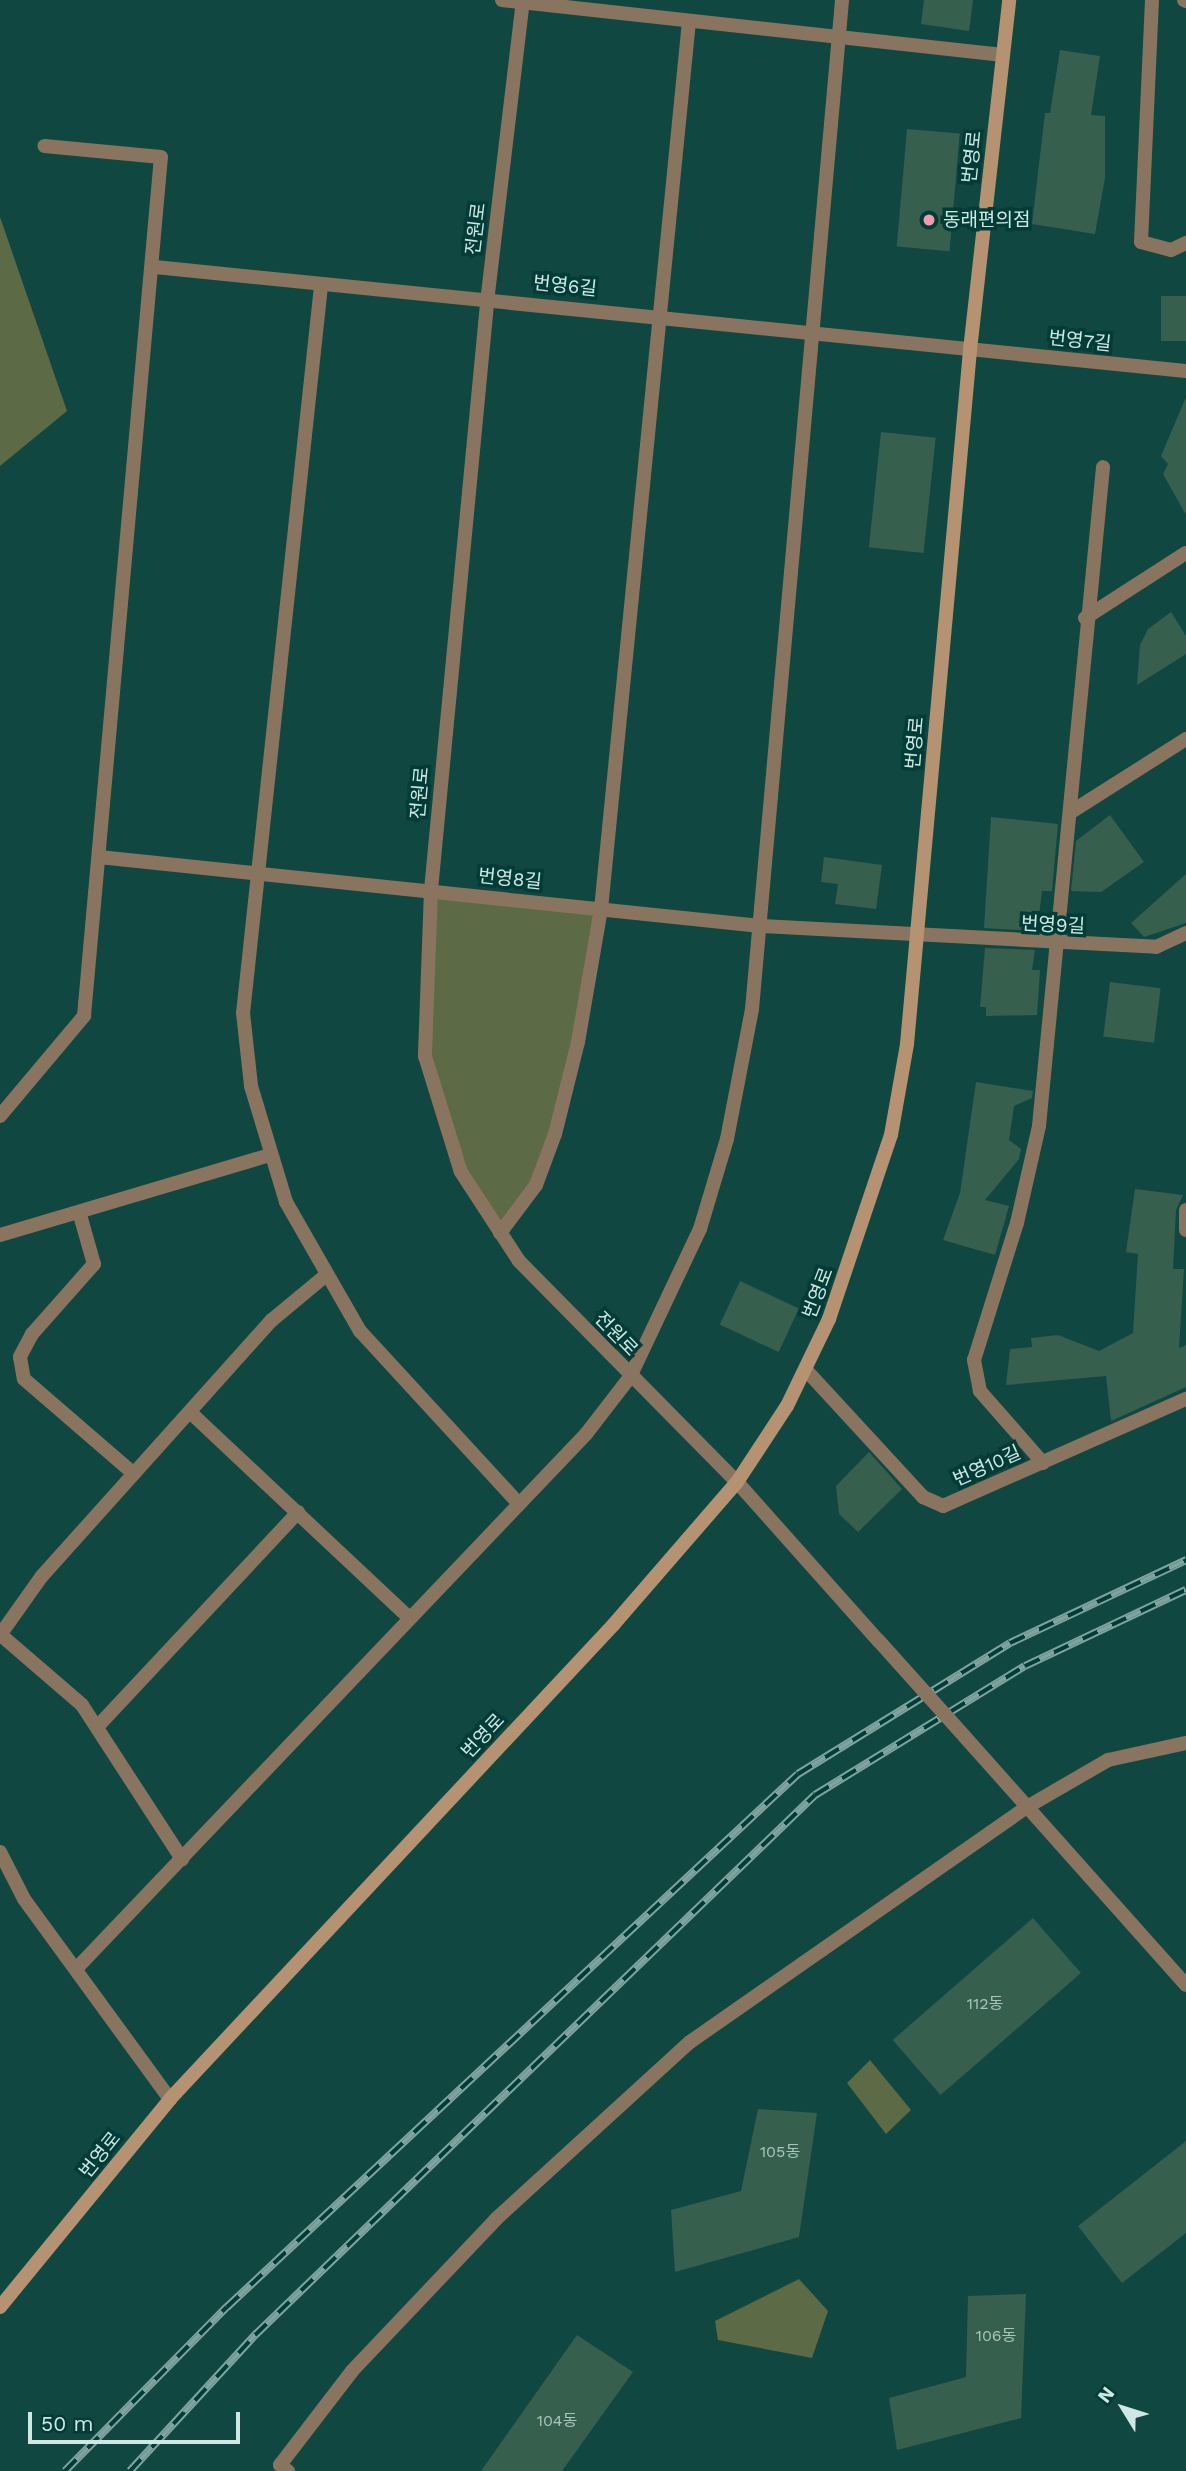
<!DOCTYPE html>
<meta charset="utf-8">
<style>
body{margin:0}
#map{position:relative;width:1186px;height:2471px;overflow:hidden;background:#114741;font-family:"Work Sans","Noto Sans KR",sans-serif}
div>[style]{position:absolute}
.green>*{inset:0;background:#5c6a45}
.building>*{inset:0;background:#365f4e;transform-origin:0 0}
.street>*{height:14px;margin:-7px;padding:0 7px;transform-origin:7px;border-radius:7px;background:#897460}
.secondary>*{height:14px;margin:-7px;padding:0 7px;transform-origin:7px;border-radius:7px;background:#b49272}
.rail>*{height:8px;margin-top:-4px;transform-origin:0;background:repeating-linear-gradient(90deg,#013c37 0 16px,#7fa4a0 0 32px);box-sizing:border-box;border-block:2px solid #7fa4a0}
.street-bridge>*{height:14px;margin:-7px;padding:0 7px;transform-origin:7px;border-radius:7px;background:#897460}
.dots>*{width:19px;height:19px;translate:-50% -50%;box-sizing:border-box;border:4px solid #013c37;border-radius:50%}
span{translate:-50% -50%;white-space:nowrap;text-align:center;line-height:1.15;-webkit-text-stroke:7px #013c37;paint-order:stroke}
.number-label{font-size:16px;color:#a9c6be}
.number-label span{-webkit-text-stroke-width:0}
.street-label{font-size:19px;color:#cfe8e4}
.poi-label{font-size:19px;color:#cfe8e4}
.left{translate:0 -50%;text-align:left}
.north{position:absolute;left:1088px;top:2373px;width:70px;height:70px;-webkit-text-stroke:5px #013c37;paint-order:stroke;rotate:308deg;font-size:19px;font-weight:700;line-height:28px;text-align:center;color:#cfe8e4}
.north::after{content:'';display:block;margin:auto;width:24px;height:32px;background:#cfe8e4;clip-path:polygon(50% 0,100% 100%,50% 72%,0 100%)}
.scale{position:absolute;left:28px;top:2412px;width:212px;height:32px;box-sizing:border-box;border:4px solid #cfe8e4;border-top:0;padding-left:9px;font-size:21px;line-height:24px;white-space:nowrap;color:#cfe8e4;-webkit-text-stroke:5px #013c37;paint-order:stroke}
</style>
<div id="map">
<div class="green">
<div style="clip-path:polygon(0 217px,67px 411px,0 466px)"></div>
<div style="clip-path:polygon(431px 890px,601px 909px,578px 1042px,536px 1185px,500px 1233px,461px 1172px,425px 1056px)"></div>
<div style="clip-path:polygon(870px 2060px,911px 2110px,886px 2134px,847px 2083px)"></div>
<div style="clip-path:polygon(799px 2279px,828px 2311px,812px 2358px,718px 2340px,715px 2321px)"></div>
</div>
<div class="building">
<div style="clip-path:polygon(924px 0,973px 0,969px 31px,921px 24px)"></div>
<div style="clip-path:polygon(1060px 50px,1100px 56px,1091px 115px,1105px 116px,1105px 178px,1095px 234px,1032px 224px,1045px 113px,1050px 113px)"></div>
<div style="left:907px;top:129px;width:53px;height:118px;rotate:5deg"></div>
<div style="left:1186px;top:296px;width:45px;height:25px;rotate:90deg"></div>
<div style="clip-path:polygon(1186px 397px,1186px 515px,1163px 474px,1168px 464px,1161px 456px)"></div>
<div style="left:881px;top:432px;width:55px;height:116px;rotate:6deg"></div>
<div style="clip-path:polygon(1171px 612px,1186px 636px,1186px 654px,1137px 685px,1140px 645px,1148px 629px)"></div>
<div style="clip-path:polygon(1110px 815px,1144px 862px,1101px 892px,1071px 891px,1076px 841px)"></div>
<div style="clip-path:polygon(991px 817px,1058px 824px,1052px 891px,1042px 891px,1037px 931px,984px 928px)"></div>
<div style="clip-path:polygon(824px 857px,882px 865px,876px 909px,835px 904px,838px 884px,821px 882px)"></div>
<div style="clip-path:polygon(1186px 874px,1186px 923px,1144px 937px,1131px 923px)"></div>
<div style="clip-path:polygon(985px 948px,1035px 950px,1032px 970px,1040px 970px,1037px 1015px,986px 1016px,986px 1007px,980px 1007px)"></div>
<div style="left:1110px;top:982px;width:51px;height:55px;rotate:7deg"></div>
<div style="clip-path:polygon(976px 1082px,1033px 1091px,1032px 1098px,1014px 1106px,1009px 1140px,1021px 1149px,1019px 1159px,985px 1200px,1009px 1206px,995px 1255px,943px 1240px,960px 1193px)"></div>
<div style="clip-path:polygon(1135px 1189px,1183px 1195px,1176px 1210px,1173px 1269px,1184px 1269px,1179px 1348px,1186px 1345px,1186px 1387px,1111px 1421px,1106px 1376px,1006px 1385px,1010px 1349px,1032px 1347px,1031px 1338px,1058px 1335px,1099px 1351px,1133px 1333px,1138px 1254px,1126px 1252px)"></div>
<div style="left:740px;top:1281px;width:65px;height:48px;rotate:25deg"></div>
<div style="clip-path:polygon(869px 1452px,902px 1489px,858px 1532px,839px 1514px,836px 1486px)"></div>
<div style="left:1033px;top:1918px;width:73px;height:186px;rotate:49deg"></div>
<div style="clip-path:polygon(758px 2109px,817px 2113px,799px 2237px,675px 2272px,671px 2210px,741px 2191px)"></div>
<div style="clip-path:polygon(1186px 2141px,1186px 2233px,1122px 2283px,1078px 2226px)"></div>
<div style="clip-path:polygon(1026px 2294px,1021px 2418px,897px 2450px,889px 2398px,966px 2377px,968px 2296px)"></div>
<div style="clip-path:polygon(577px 2335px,633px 2372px,562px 2471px,481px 2471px)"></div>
</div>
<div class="street">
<div style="left:502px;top:0;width:504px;rotate:6.26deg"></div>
<div style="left:523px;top:0;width:306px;rotate:96.8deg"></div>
<div style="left:487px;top:304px;width:589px;rotate:95.46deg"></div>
<div style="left:431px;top:890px;width:166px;rotate:92.1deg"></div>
<div style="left:425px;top:1056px;width:121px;rotate:72.8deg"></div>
<div style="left:461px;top:1172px;width:106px;rotate:56.9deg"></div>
<div style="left:519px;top:1261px;width:310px;rotate:45.4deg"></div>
<div style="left:737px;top:1482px;width:212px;rotate:48.3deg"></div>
<div style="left:1152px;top:0;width:242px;rotate:92.6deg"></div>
<div style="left:1141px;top:242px;width:31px;rotate:15deg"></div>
<div style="left:1171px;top:250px;width:17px;rotate:-25deg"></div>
<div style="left:1184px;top:0;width:2px;rotate:27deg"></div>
<div style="left:155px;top:267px;width:1036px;rotate:5.76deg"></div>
<div style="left:321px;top:286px;width:731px;rotate:96.12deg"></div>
<div style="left:243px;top:1013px;width:73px;rotate:83.7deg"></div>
<div style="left:251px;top:1086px;width:121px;rotate:73.2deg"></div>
<div style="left:286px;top:1202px;width:149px;rotate:60.2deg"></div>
<div style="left:360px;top:1331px;width:235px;rotate:47.4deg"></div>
<div style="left:1085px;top:618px;width:120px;rotate:-32.8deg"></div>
<div style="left:1071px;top:812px;width:136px;rotate:-32.4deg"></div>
<div style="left:99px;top:857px;width:665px;rotate:5.96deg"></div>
<div style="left:760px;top:926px;width:397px;rotate:3deg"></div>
<div style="left:1156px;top:947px;width:33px;rotate:-25deg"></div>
<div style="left:0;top:1116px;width:131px;rotate:-50deg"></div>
<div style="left:84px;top:1016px;width:862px;rotate:-84.88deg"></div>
<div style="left:161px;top:157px;width:117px;rotate:-174.6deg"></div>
<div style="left:1186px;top:1210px;width:20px;rotate:90deg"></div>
<div style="left:80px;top:1215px;width:51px;rotate:74.1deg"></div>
<div style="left:94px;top:1264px;width:94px;rotate:131.5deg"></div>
<div style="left:32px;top:1334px;width:26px;rotate:118deg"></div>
<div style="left:20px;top:1357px;width:22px;rotate:80deg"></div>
<div style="left:24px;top:1379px;width:145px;rotate:40.8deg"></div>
<div style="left:500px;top:1233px;width:60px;rotate:-53.1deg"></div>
<div style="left:536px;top:1185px;width:54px;rotate:-69.6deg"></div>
<div style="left:555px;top:1134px;width:95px;rotate:-76deg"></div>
<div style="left:578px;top:1042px;width:135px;rotate:-80.2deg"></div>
<div style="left:601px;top:909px;width:892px;rotate:-84.34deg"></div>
<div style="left:0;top:1235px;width:282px;rotate:-16.5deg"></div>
<div style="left:806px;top:1370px;width:173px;rotate:47.3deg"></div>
<div style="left:923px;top:1497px;width:22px;rotate:24deg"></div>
<div style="left:943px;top:1506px;width:266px;rotate:-23.8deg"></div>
<div style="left:191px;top:1413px;width:299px;rotate:43.2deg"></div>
<div style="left:1043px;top:1463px;width:96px;rotate:-131.2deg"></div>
<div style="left:980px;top:1391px;width:32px;rotate:-101deg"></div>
<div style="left:974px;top:1360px;width:144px;rotate:-72.6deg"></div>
<div style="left:1017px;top:1223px;width:99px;rotate:-77.2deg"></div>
<div style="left:1039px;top:1126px;width:662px;rotate:-84.45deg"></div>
<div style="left:0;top:1635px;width:72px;rotate:-54.6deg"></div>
<div style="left:42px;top:1576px;width:344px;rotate:-48.1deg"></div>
<div style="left:272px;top:1320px;width:69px;rotate:-39.7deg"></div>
<div style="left:1px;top:1635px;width:107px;rotate:40.8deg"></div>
<div style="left:82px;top:1705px;width:184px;rotate:57deg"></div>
<div style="left:98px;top:1726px;width:293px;rotate:-46.9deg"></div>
<div style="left:965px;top:1737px;width:332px;rotate:48.3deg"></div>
<div style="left:0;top:1852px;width:53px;rotate:62.9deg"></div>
<div style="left:24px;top:1899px;width:248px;rotate:53.9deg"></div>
<div style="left:76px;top:1969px;width:739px;rotate:-46.37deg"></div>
<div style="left:586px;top:1434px;width:72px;rotate:-52.3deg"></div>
<div style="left:630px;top:1377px;width:164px;rotate:-64.7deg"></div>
<div style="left:700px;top:1229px;width:94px;rotate:-73.3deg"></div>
<div style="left:727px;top:1139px;width:132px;rotate:-79.1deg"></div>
<div style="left:752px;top:1009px;width:1013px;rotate:-84.9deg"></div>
<div style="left:288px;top:2471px;width:10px;rotate:-143deg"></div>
<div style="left:280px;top:2465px;width:118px;rotate:-52.5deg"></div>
<div style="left:352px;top:2371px;width:209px;rotate:-46.5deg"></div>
<div style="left:496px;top:2219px;width:263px;rotate:-42.4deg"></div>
<div style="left:690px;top:2042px;width:411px;rotate:-34.9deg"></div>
<div style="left:1027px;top:1807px;width:94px;rotate:-30.1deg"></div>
<div style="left:1108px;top:1760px;width:80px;rotate:-12.3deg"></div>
</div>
<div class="secondary">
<div style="left:0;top:2307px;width:269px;rotate:-50.7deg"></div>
<div style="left:170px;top:2099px;width:650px;rotate:-46.93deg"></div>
<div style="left:614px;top:1624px;width:188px;rotate:-49.1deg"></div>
<div style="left:737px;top:1482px;width:91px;rotate:-56.7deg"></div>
<div style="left:787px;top:1406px;width:97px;rotate:-64.2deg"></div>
<div style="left:829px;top:1319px;width:194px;rotate:-71.4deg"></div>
<div style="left:891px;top:1135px;width:92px;rotate:-80deg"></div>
<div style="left:907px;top:1044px;width:697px;rotate:-84.81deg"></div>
<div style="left:970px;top:350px;width:352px;rotate:-83.6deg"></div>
</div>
<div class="rail">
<div style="left:65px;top:2471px;width:231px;rotate:-45.4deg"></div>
<div style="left:227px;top:2307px;width:781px;rotate:-43.03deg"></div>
<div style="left:798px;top:1774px;width:249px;rotate:-31.7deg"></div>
<div style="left:1010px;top:1643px;width:195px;rotate:-25.2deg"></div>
<div style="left:130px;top:2471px;width:185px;rotate:-47.4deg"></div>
<div style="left:255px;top:2335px;width:778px;rotate:-43.96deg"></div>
<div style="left:815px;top:1795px;width:246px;rotate:-31.6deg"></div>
<div style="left:1025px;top:1666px;width:178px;rotate:-25.3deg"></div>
</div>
<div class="street-bridge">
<div style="left:878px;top:1640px;width:130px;rotate:48.1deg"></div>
</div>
<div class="dots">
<div style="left:929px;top:220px;background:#f29aae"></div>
</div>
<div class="number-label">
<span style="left:985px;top:2004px">112동</span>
<span style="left:780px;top:2152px">105동</span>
<span style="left:996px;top:2336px">106동</span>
<span style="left:557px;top:2421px">104동</span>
</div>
<div class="street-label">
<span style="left:972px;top:157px;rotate:-84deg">번영로</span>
<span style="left:476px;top:229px;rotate:-83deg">전원로</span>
<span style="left:565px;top:286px;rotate:6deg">번영6길</span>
<span style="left:1080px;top:341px;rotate:6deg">번영7길</span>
<span style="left:915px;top:743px;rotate:-85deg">번영로</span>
<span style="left:420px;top:793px;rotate:-85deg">전원로</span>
<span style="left:510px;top:879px;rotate:6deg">번영8길</span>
<span style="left:1053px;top:925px;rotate:3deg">번영9길</span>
<span style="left:818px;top:1293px;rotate:-69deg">번영로</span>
<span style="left:616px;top:1334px;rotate:46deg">전원로</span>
<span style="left:987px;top:1466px;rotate:-24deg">번영10길</span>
<span style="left:483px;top:1736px;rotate:-47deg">번영로</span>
<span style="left:100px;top:2155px;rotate:-51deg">번영로</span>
</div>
<div class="poi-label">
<span class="left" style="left:943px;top:220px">동래편의점</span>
</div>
<div class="north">N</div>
<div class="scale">50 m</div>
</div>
